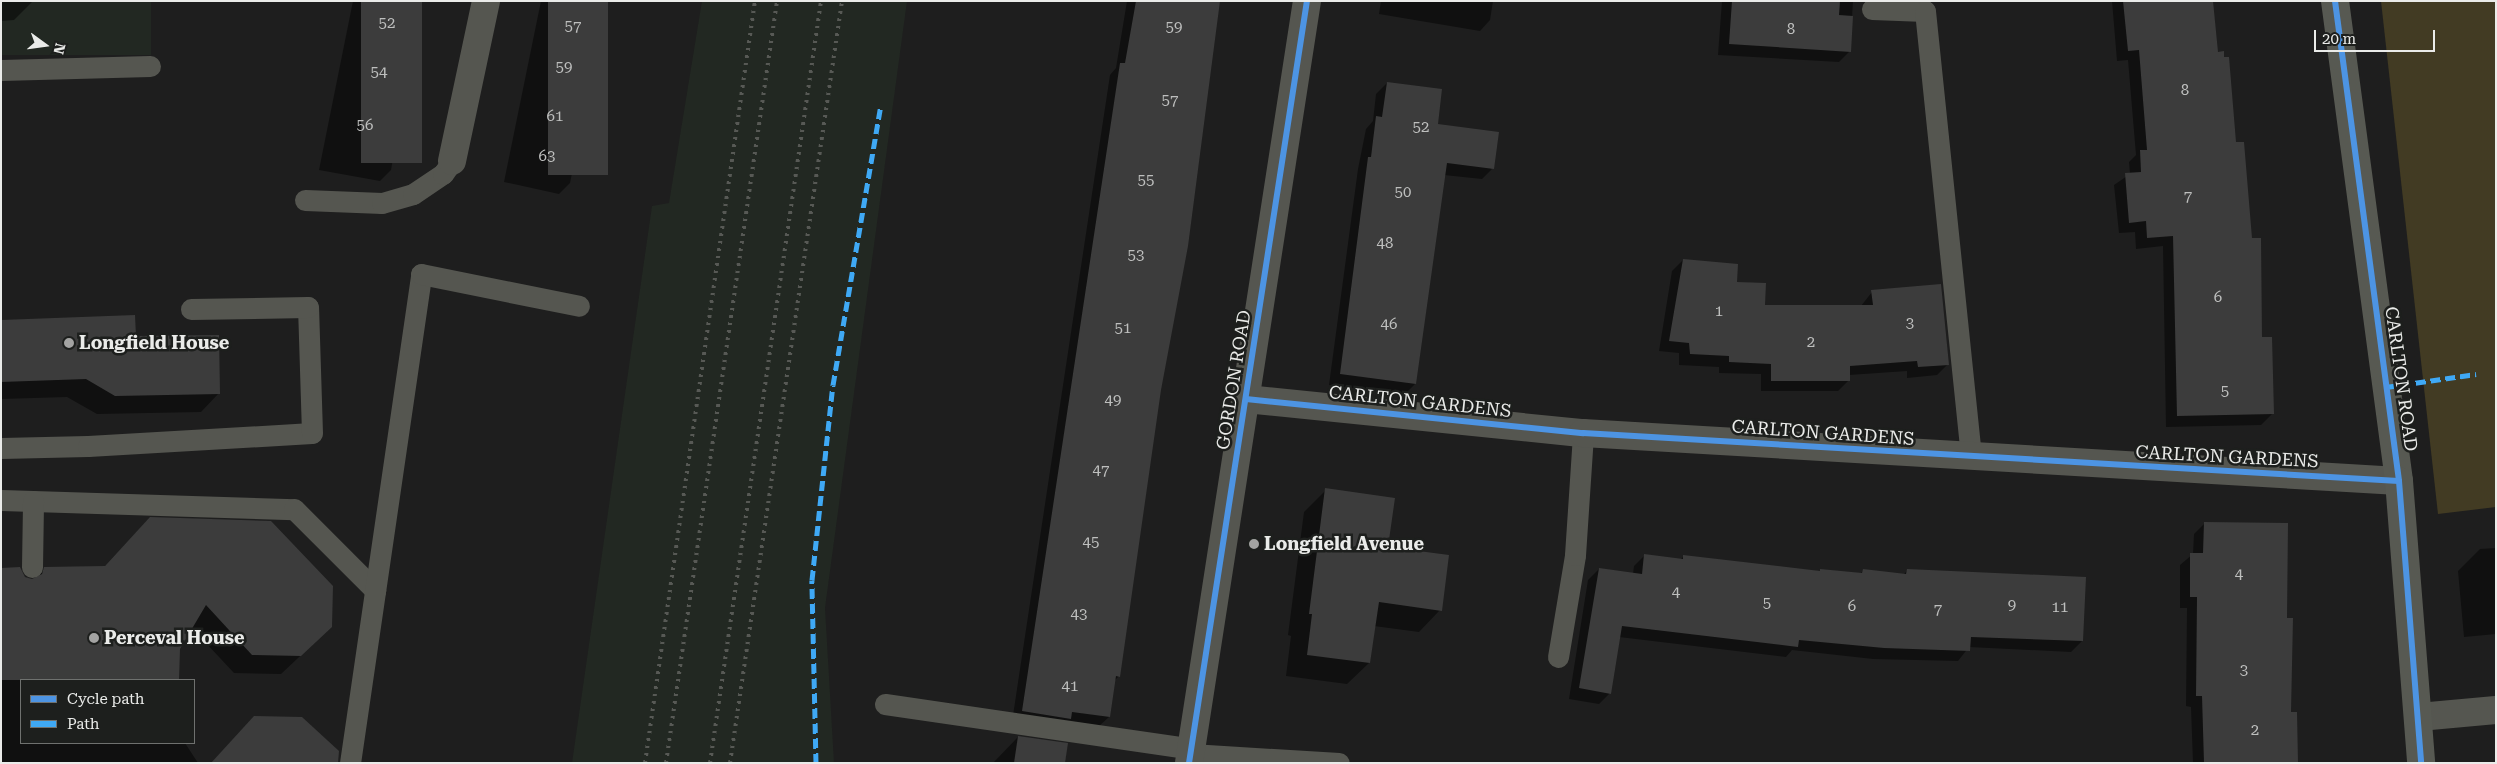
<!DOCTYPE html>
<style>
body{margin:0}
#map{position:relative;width:2497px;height:764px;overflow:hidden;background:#1e1e1e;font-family:"Roboto Serif",serif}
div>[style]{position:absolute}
.built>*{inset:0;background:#222822;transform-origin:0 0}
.green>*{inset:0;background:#423b23}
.shadow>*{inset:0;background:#0007}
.building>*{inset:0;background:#3c3c3c;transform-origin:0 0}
.lane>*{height:21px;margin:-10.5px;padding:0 10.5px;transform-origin:10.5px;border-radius:10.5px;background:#555650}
.street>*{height:28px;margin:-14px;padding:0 14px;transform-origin:14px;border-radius:14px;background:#555650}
.secondary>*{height:28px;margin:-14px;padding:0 14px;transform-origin:14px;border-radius:14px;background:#575952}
.rail>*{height:4px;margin-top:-2px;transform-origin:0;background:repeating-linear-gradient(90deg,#575955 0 2.5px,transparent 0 7.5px)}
.quiet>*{height:5px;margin-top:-2.5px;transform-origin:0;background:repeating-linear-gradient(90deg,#3fa9f5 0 10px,transparent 0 15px)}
.cycleway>*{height:6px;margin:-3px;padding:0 3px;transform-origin:3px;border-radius:3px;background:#4d94e3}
.dots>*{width:14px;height:14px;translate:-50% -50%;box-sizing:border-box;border:2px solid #1d1f1d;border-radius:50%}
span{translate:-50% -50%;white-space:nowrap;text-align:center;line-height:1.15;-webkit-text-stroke:5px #1d1f1d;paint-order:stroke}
.number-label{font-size:15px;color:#bebfbe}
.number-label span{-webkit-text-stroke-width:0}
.poi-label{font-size:18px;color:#eaebe9;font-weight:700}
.left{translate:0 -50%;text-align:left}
.street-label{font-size:18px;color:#eaebe9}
.frame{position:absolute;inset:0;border:2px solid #eaebe9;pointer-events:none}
.legend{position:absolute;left:20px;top:679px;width:175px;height:65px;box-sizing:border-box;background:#1d1f1d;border:1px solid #6f716f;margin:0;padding:6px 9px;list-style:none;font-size:15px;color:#eaebe9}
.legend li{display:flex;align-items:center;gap:10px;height:25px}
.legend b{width:25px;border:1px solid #6f716f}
.north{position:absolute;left:20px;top:20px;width:50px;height:50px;-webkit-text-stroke:4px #1d1f1d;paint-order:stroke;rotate:104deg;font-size:14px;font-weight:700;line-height:20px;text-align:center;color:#eaebe9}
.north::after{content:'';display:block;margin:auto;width:18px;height:22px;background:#eaebe9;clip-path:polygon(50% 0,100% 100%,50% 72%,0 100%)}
.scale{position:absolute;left:2314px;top:30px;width:121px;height:22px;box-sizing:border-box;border:2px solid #eaebe9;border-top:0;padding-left:6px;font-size:15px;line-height:18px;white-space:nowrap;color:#eaebe9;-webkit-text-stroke:4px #1d1f1d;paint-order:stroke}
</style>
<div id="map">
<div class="built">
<div style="left:1px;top:1px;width:150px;height:54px"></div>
<div style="clip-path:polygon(702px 1px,907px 1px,825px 608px,834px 763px,572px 763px,652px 206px,669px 203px)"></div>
</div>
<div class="green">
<div style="clip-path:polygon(2381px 1px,2496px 1px,2496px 507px,2438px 514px)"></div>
</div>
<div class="shadow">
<div style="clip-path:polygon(1px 1px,32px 1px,32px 2px,14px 20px,1px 21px)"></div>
<div style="clip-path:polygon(353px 1px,420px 1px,391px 170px,380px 181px,319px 170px)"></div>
<div style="clip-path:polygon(541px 1px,607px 1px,570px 183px,559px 194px,504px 182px)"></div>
<div style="clip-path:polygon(1127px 1px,1219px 1px,1186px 246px,1160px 390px,1119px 676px,1114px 681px,1109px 717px,1098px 727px,1012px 722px,1110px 75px,1116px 68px)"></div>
<div style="clip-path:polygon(1381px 1px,1493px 1px,1490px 20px,1480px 31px,1379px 14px)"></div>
<div style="clip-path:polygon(1722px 1px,1853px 1px,1850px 51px,1839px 62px,1718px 55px)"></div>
<div style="clip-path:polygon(2112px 1px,2212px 1px,2216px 53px,2235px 144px,2272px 414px,2261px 425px,2166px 427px,2163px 246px,2136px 249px,2135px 232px,2119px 233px,2114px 185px,2130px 174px,2129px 162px,2136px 155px,2128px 60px,2117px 61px)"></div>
<div style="clip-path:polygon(1387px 83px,1492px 169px,1482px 179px,1444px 175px,1415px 384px,1404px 395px,1329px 385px,1358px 169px,1366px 129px,1373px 121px,1376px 94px)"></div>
<div style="clip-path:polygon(1683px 260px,1736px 283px,1763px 306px,1861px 306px,1872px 292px,1948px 364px,1937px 375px,1907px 378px,1907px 371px,1849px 375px,1849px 380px,1838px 391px,1761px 391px,1761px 374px,1719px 373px,1719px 367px,1679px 365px,1679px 353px,1659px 351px,1672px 271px)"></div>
<div style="clip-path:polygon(1px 321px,135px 338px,219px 393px,201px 412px,97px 414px,67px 397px,1px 399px)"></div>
<div style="clip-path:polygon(1326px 490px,1387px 548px,1440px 610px,1419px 632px,1374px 626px,1369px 663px,1347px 684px,1286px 676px,1291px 636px,1288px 635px,1304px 512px)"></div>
<div style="clip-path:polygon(150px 518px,331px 627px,281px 674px,234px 673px,191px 627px,178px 648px,177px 680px,21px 680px,21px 743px,185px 743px,198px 763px,1px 763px,1px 569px,33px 580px,45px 568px,104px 567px)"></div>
<div style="clip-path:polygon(2204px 524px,2286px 619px,2290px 714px,2297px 763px,2193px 763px,2191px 707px,2186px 706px,2187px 608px,2180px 608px,2180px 565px,2193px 554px,2194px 534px)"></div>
<div style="clip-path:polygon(2496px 548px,2496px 634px,2464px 637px,2458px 571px,2480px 549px)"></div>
<div style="clip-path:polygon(1645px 555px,1680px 560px,1684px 556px,1818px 572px,1860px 574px,1863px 571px,1903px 575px,1907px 571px,2082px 641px,2071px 652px,1969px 647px,1958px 661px,1873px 659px,1792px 650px,1786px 657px,1619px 637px,1610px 693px,1599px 704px,1569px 699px,1588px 580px,1599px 569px,1633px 574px,1634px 566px)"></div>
<div style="clip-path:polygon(1018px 737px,1064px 763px,993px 763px)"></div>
</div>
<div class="building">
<div style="left:361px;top:1px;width:61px;height:162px"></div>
<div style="left:548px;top:1px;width:60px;height:174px"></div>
<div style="clip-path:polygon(1136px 1px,1220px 1px,1188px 246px,1161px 390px,1120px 677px,1116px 676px,1110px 717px,1072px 712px,1071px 719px,1022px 711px,1120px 63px,1125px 63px)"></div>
<div style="clip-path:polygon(1732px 1px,1840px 1px,1839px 15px,1853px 16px,1851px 52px,1729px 44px)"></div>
<div style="clip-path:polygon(2123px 1px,2213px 1px,2218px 52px,2224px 51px,2224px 57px,2229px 57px,2236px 142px,2244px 142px,2252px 238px,2261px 238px,2262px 337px,2272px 337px,2274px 414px,2177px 416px,2173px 236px,2147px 238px,2146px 221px,2129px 223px,2125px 173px,2141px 172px,2140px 150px,2147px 150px,2139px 50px,2128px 51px)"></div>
<div style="clip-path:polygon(1387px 82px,1442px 89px,1438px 124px,1499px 132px,1494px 169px,1447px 163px,1416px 384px,1340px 374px,1368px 157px,1371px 157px,1376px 116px,1382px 117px)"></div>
<div style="clip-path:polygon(1683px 259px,1738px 264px,1737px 282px,1766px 283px,1765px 305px,1873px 305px,1871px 290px,1941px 284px,1949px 365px,1918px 367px,1917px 361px,1850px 366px,1850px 381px,1771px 381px,1771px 364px,1729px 362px,1729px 356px,1690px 354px,1689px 343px,1669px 341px)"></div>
<div style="clip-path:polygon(135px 315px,136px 336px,219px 335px,220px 394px,115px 396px,86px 379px,1px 382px,1px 320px)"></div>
<div style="clip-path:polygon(1325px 488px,1395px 498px,1388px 547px,1449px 555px,1442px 611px,1379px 602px,1370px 663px,1307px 655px,1312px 614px,1309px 614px)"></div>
<div style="clip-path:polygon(150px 517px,271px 521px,333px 586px,332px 627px,301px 656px,252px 655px,206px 605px,180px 649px,179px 680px,1px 680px,1px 568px,20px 567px,25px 577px,32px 579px,42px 574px,44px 567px,105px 566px)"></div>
<div style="clip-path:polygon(2204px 522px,2288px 523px,2287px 618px,2293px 618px,2291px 712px,2297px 712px,2298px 763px,2204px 763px,2202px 696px,2196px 696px,2197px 597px,2190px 597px,2190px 553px,2203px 553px)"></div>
<div style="clip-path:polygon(1644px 554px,1683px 559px,1683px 555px,1820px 571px,1820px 569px,1862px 573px,1863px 569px,1906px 574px,1907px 569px,2086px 577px,2083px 641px,1971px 637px,1970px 651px,1884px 648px,1799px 640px,1798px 647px,1622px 626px,1611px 694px,1579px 688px,1599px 568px,1642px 574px)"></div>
<div style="clip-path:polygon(254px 716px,302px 717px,339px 751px,338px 763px,211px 763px)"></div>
<div style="clip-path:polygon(1018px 736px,1068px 743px,1065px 763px,1014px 763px)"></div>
</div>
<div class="lane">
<div style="left:1872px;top:9px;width:53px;rotate:2.2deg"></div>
<div style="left:1925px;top:11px;width:449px;rotate:84.1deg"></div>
<div style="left:1px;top:70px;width:149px;rotate:-1.5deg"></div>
<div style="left:305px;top:200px;width:77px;rotate:2.2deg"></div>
<div style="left:382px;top:203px;width:32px;rotate:-16deg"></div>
<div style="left:413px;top:194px;width:36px;rotate:-34deg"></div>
<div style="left:443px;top:174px;width:16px;rotate:-55deg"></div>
<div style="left:1px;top:448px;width:87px;rotate:-1.3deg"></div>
<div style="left:88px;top:446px;width:224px;rotate:-3.3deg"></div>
<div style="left:312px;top:433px;width:126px;rotate:-91.8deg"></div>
<div style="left:308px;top:307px;width:117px;rotate:179deg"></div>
<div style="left:1px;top:500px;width:293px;rotate:1.8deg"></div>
<div style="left:294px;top:509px;width:115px;rotate:45deg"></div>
<div style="left:32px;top:567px;width:66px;rotate:-89.1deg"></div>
<div style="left:1558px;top:657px;width:103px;rotate:-80.5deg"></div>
<div style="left:1575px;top:555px;width:122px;rotate:-86.2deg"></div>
<div style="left:885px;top:704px;width:310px;rotate:8.3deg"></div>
<div style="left:1191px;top:754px;width:148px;rotate:3.5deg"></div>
<div style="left:350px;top:763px;width:494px;rotate:-81.7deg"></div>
<div style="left:421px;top:274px;width:161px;rotate:11.4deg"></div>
</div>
<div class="street">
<div style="left:452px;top:161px;width:164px;rotate:-78deg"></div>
<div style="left:1246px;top:399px;width:339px;rotate:5.8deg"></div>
<div style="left:1583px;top:433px;width:817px;rotate:3.37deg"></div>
<div style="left:2419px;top:717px;width:77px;rotate:-5.2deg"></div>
<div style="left:1189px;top:763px;width:771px;rotate:-81.2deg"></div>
</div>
<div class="secondary">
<div style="left:2335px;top:1px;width:484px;rotate:82.4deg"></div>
<div style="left:2399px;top:481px;width:283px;rotate:85.5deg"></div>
</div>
<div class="rail">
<div style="left:645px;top:763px;width:770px;rotate:-81.79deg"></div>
<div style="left:666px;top:763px;width:770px;rotate:-81.71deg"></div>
<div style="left:710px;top:763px;width:770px;rotate:-81.71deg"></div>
<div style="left:730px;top:763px;width:770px;rotate:-81.64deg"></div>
</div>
<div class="quiet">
<div style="left:2386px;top:387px;width:91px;rotate:-8.2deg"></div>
<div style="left:816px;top:763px;width:183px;rotate:-91.3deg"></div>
<div style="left:812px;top:580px;width:196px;rotate:-83.9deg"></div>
<div style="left:833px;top:385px;width:284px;rotate:-80.3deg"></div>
</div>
<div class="cycleway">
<div style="left:2335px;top:1px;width:484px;rotate:82.4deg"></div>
<div style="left:2399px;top:481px;width:283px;rotate:85.5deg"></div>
<div style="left:1246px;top:399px;width:339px;rotate:5.8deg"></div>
<div style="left:1583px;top:433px;width:817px;rotate:3.37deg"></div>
<div style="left:1189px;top:763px;width:771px;rotate:-81.2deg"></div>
</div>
<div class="dots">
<div style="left:69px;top:343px;background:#a3a3a2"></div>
<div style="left:1254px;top:544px;background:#a3a3a2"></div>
<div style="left:94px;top:638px;background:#a3a3a2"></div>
</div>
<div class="number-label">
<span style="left:387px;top:24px">52</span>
<span style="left:573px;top:27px">57</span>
<span style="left:1174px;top:28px">59</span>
<span style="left:1791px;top:30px">8</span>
<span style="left:564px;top:68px">59</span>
<span style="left:379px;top:73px">54</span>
<span style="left:2185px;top:91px">8</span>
<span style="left:1170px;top:101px">57</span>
<span style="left:555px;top:117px">61</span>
<span style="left:365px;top:126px">56</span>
<span style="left:1421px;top:128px">52</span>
<span style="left:547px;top:157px">63</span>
<span style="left:1146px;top:181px">55</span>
<span style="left:1403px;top:193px">50</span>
<span style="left:2188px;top:197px">7</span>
<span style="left:1385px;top:244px">48</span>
<span style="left:1136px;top:256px">53</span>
<span style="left:2218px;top:298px">6</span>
<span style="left:1719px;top:312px">1</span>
<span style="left:1910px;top:324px">3</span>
<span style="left:1389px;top:325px">46</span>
<span style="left:1123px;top:329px">51</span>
<span style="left:1811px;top:343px">2</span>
<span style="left:2225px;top:392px">5</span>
<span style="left:1113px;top:401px">49</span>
<span style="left:1101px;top:471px">47</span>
<span style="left:1091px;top:543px">45</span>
<span style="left:2239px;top:575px">4</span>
<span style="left:1676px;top:593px">4</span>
<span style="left:1767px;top:604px">5</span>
<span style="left:2012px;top:606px">9</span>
<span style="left:1852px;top:607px">6</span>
<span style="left:2060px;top:608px">11</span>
<span style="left:1938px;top:610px">7</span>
<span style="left:1079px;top:615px">43</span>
<span style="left:2244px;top:671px">3</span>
<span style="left:1070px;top:687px">41</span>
<span style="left:2255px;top:731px">2</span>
</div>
<div class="poi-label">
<span class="left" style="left:79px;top:343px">Longfield House</span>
<span class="left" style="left:1264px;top:544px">Longfield Avenue</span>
<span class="left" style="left:104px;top:638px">Perceval House</span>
</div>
<div class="street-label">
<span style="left:2401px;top:379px;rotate:82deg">CARLTON ROAD</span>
<span style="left:1234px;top:380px;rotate:-81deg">GORDON ROAD</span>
<span style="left:1420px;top:402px;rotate:6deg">CARLTON GARDENS</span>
<span style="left:1823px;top:433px;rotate:4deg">CARLTON GARDENS</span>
<span style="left:2227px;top:457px;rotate:3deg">CARLTON GARDENS</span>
</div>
<div class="frame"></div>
<ul class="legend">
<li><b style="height:6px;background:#4d94e3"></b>Cycle path</li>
<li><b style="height:6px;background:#3fa9f5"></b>Path</li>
</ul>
<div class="north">N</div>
<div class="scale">20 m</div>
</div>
